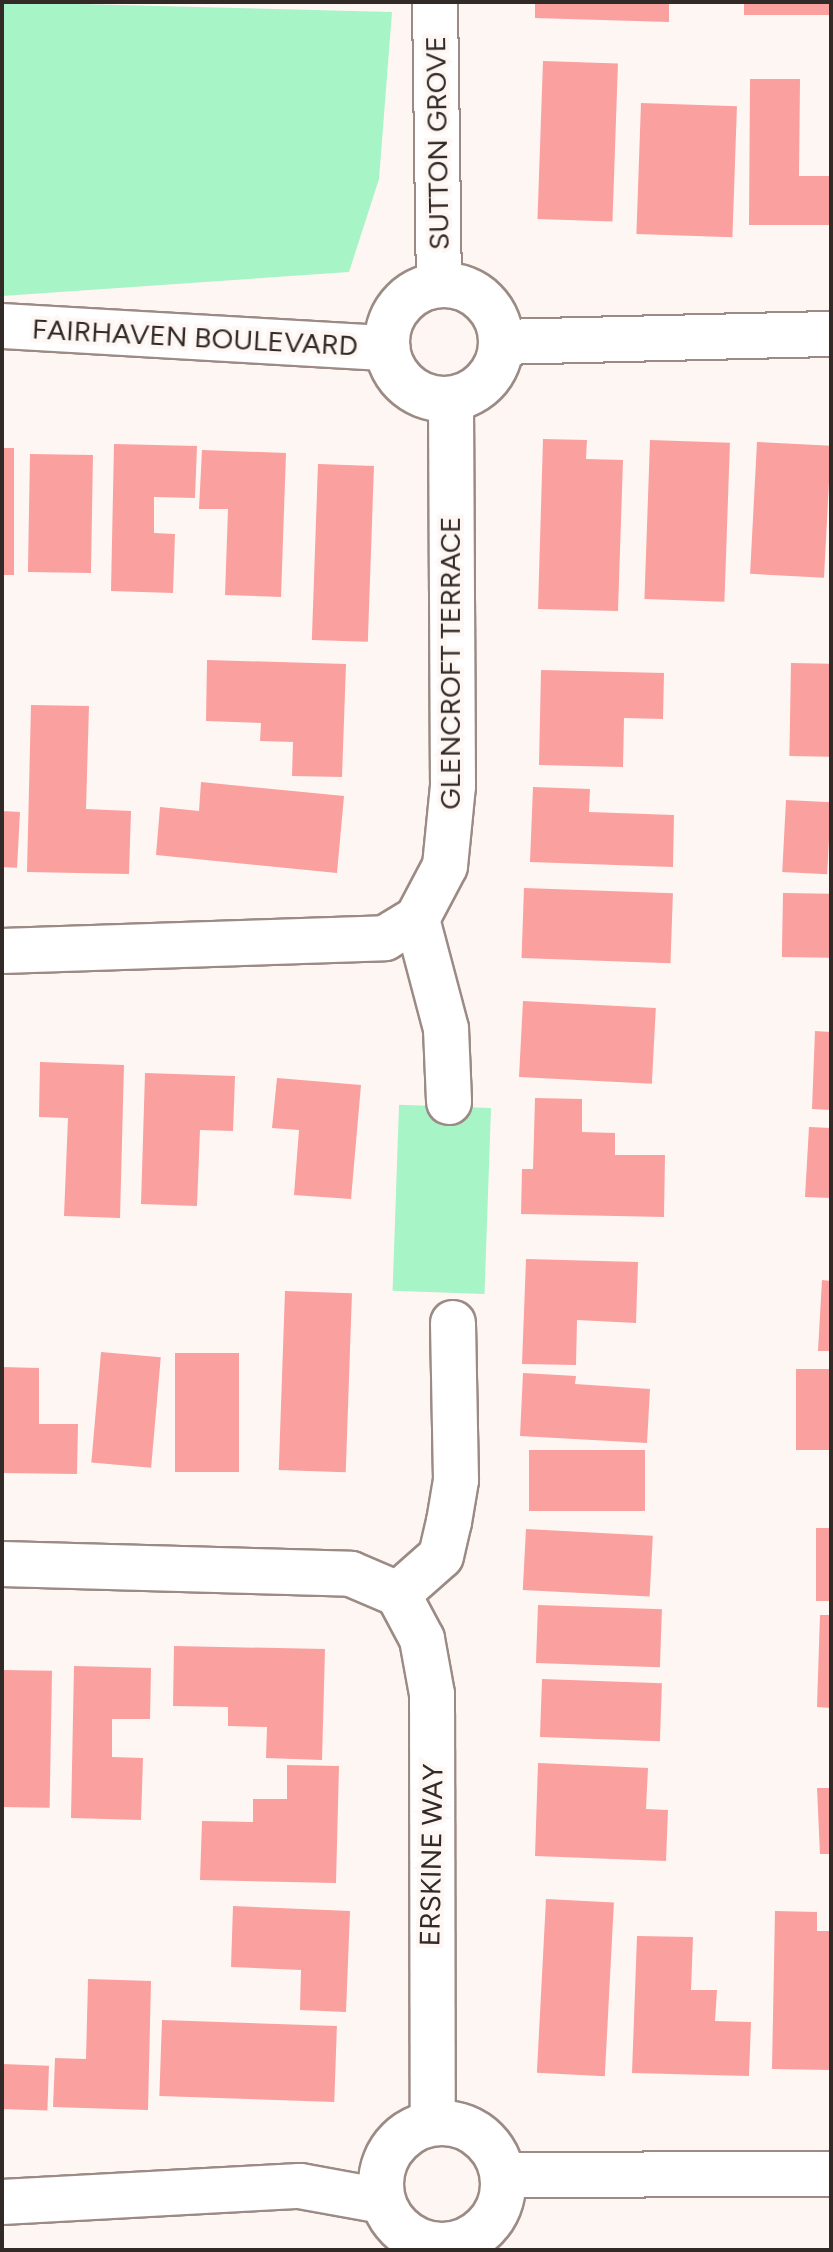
<!DOCTYPE html>
<style>
body{margin:0}
#map{position:relative;width:833px;height:2252px;overflow:hidden;background:#fef6f3;font-family:Figtree,sans-serif}
div>[style]{position:absolute}
.green>*{inset:0;background:#a7f4c6;transform-origin:0 0}
.building>*{inset:0;background:#faa09f;transform-origin:0 0}
.roads{filter:drop-shadow(2px 0 #9c8b85) drop-shadow(-2px 0 #9c8b85) drop-shadow(0 2px #9c8b85) drop-shadow(0 -2px #9c8b85)}
.minor>*{height:44px;margin:-22px;padding:0 22px;transform-origin:22px;border-radius:22px;background:#fff}
.minor>.ring{margin:-22px;padding:0;box-sizing:content-box;background:none;border:44px solid #fff;border-radius:50%}
span{translate:-50% -50%;white-space:nowrap;text-align:center;line-height:1.15;-webkit-text-stroke:8px #fef6f3;paint-order:stroke}
.street-label{font-size:28px;color:#312a27}
.frame{position:absolute;inset:0;border:4px solid #312a27;pointer-events:none}
</style>
<div id="map">
<div class="green">
<div style="clip-path:polygon(2px 2px,392px 12px,379px 179px,349px 272px,2px 296px)"></div>
<div style="left:491px;top:1108px;width:186px;height:92px;rotate:92deg"></div>
</div>
<div class="building">
<div style="clip-path:polygon(535px 2px,669px 2px,669px 22px,535px 18px)"></div>
<div style="left:744px;top:2px;width:87px;height:13px"></div>
<div style="left:543px;top:61px;width:75px;height:158px;rotate:2deg"></div>
<div style="clip-path:polygon(750px 79px,800px 79px,799px 176px,831px 176px,831px 225px,749px 225px)"></div>
<div style="left:641px;top:103px;width:96px;height:131px;rotate:2deg"></div>
<div style="clip-path:polygon(543px 439px,587px 440px,586px 459px,623px 460px,618px 611px,538px 609px)"></div>
<div style="left:650px;top:440px;width:80px;height:159px;rotate:2deg"></div>
<div style="left:757px;top:442px;width:74px;height:132px;rotate:3deg"></div>
<div style="clip-path:polygon(114px 444px,197px 446px,195px 498px,154px 497px,154px 533px,175px 534px,173px 593px,111px 591px)"></div>
<div style="left:2px;top:448px;width:12px;height:127px"></div>
<div style="clip-path:polygon(202px 450px,286px 453px,281px 597px,225px 595px,228px 509px,199px 509px)"></div>
<div style="left:30px;top:454px;width:63px;height:118px;rotate:1deg"></div>
<div style="left:318px;top:464px;width:56px;height:176px;rotate:2deg"></div>
<div style="clip-path:polygon(207px 660px,346px 664px,342px 777px,292px 776px,293px 742px,260px 741px,261px 723px,206px 721px)"></div>
<div style="left:791px;top:663px;width:40px;height:93px;rotate:1deg"></div>
<div style="clip-path:polygon(541px 670px,664px 673px,663px 719px,624px 718px,623px 767px,539px 765px)"></div>
<div style="clip-path:polygon(31px 705px,89px 706px,86px 809px,131px 811px,129px 874px,27px 872px)"></div>
<div style="clip-path:polygon(201px 782px,344px 796px,337px 873px,156px 855px,160px 807px,199px 811px)"></div>
<div style="clip-path:polygon(533px 787px,590px 789px,589px 812px,674px 815px,673px 867px,530px 862px)"></div>
<div style="left:786px;top:800px;width:45px;height:72px;rotate:3deg"></div>
<div style="left:2px;top:811px;width:18px;height:56px;rotate:3deg"></div>
<div style="left:524px;top:888px;width:149px;height:70px;rotate:2deg"></div>
<div style="left:783px;top:893px;width:48px;height:64px;rotate:1deg"></div>
<div style="left:523px;top:1001px;width:133px;height:76px;rotate:3deg"></div>
<div style="clip-path:polygon(815px 1031px,831px 1032px,831px 1110px,812px 1109px)"></div>
<div style="clip-path:polygon(40px 1062px,124px 1065px,120px 1218px,64px 1216px,68px 1118px,39px 1117px)"></div>
<div style="clip-path:polygon(145px 1073px,235px 1076px,233px 1131px,200px 1130px,197px 1206px,141px 1204px)"></div>
<div style="clip-path:polygon(277px 1078px,361px 1085px,351px 1199px,294px 1195px,299px 1130px,272px 1128px)"></div>
<div style="clip-path:polygon(535px 1098px,582px 1099px,582px 1132px,615px 1133px,615px 1155px,665px 1155px,664px 1217px,521px 1214px,522px 1169px,533px 1169px)"></div>
<div style="clip-path:polygon(809px 1127px,831px 1128px,831px 1198px,805px 1197px)"></div>
<div style="clip-path:polygon(526px 1259px,638px 1262px,636px 1323px,577px 1320px,576px 1365px,522px 1364px)"></div>
<div style="clip-path:polygon(822px 1280px,831px 1281px,831px 1351px,818px 1351px)"></div>
<div style="left:285px;top:1291px;width:67px;height:179px;rotate:2deg"></div>
<div style="left:101px;top:1352px;width:60px;height:111px;rotate:5deg"></div>
<div style="left:175px;top:1353px;width:64px;height:119px"></div>
<div style="clip-path:polygon(2px 1367px,39px 1368px,39px 1424px,78px 1424px,77px 1474px,2px 1473px)"></div>
<div style="left:796px;top:1369px;width:35px;height:81px"></div>
<div style="clip-path:polygon(523px 1373px,576px 1376px,575px 1384px,650px 1389px,647px 1443px,520px 1436px)"></div>
<div style="left:529px;top:1450px;width:116px;height:61px"></div>
<div style="left:816px;top:1528px;width:15px;height:73px"></div>
<div style="left:526px;top:1529px;width:127px;height:61px;rotate:3deg"></div>
<div style="left:538px;top:1605px;width:124px;height:58px;rotate:2deg"></div>
<div style="clip-path:polygon(820px 1615px,831px 1615px,831px 1708px,817px 1707px)"></div>
<div style="clip-path:polygon(174px 1646px,325px 1649px,322px 1760px,266px 1758px,267px 1727px,228px 1726px,228px 1707px,173px 1706px)"></div>
<div style="clip-path:polygon(74px 1666px,151px 1668px,150px 1719px,112px 1719px,112px 1757px,143px 1758px,141px 1820px,71px 1818px)"></div>
<div style="left:2px;top:1670px;width:50px;height:137px;rotate:1deg"></div>
<div style="left:542px;top:1679px;width:120px;height:58px;rotate:2deg"></div>
<div style="clip-path:polygon(538px 1763px,648px 1768px,646px 1809px,668px 1810px,666px 1861px,535px 1856px)"></div>
<div style="clip-path:polygon(287px 1765px,339px 1766px,336px 1883px,200px 1880px,202px 1821px,253px 1822px,253px 1799px,287px 1799px)"></div>
<div style="clip-path:polygon(817px 1788px,831px 1788px,831px 1854px,820px 1854px)"></div>
<div style="left:546px;top:1899px;width:68px;height:174px;rotate:3deg"></div>
<div style="clip-path:polygon(233px 1906px,350px 1911px,346px 2012px,300px 2010px,301px 1970px,231px 1967px)"></div>
<div style="clip-path:polygon(775px 1911px,817px 1912px,817px 1931px,831px 1931px,831px 2070px,772px 2069px)"></div>
<div style="clip-path:polygon(637px 1936px,693px 1937px,691px 1990px,717px 1990px,715px 2021px,751px 2022px,749px 2076px,632px 2073px)"></div>
<div style="clip-path:polygon(88px 1979px,151px 1981px,148px 2110px,53px 2107px,55px 2058px,86px 2059px)"></div>
<div style="left:162px;top:2020px;width:175px;height:76px;rotate:2deg"></div>
<div style="left:2px;top:2064px;width:47px;height:45px;rotate:2deg"></div>
</div>
<div class="roads">
<div class="minor">
<div style="left:435px;top:2px;width:282px;rotate:89.2deg"></div>
<div class="ring" style="left:387px;top:285px;width:70px;height:70px"></div>
<div style="left:2px;top:326px;width:386px;rotate:3.3deg"></div>
<div style="left:501px;top:342px;width:330px;rotate:-1.4deg"></div>
<div style="left:417px;top:919px;width:114px;rotate:75.2deg"></div>
<div style="left:446px;top:1029px;width:73px;rotate:87.6deg"></div>
<div style="left:2px;top:951px;width:383px;rotate:-1.9deg"></div>
<div style="left:385px;top:938px;width:37px;rotate:-31deg"></div>
<div style="left:417px;top:919px;width:60px;rotate:-62.2deg"></div>
<div style="left:445px;top:866px;width:80px;rotate:-84.3deg"></div>
<div style="left:453px;top:786px;width:387px;rotate:-90.3deg"></div>
<div style="left:2px;top:1564px;width:349px;rotate:1.6deg"></div>
<div style="left:351px;top:1574px;width:51px;rotate:23.1deg"></div>
<div style="left:398px;top:1594px;width:51px;rotate:61.9deg"></div>
<div style="left:422px;top:1639px;width:56px;rotate:79.7deg"></div>
<div style="left:432px;top:1694px;width:429px;rotate:89.9deg"></div>
<div style="left:398px;top:1594px;width:57px;rotate:-41.5deg"></div>
<div style="left:441px;top:1556px;width:35px;rotate:-77deg"></div>
<div style="left:449px;top:1522px;width:43px;rotate:-80.5deg"></div>
<div style="left:456px;top:1480px;width:157px;rotate:-91.1deg"></div>
<div class="ring" style="left:381px;top:2123px;width:78px;height:78px"></div>
<div style="left:503px;top:2175px;width:328px;rotate:-0.2deg"></div>
<div style="left:2px;top:2202px;width:298px;rotate:-3.1deg"></div>
<div style="left:300px;top:2186px;width:83px;rotate:10.4deg"></div>
</div>
</div>
<div class="street-label">
<span style="left:437px;top:143px;rotate:-91deg">SUTTON GROVE</span>
<span style="left:195px;top:337px;rotate:3deg">FAIRHAVEN BOULEVARD</span>
<span style="left:450px;top:663px;rotate:-90deg">GLENCROFT TERRACE</span>
<span style="left:431px;top:1855px;rotate:-89deg">ERSKINE WAY</span>
</div>
<div class="frame"></div>
</div>
